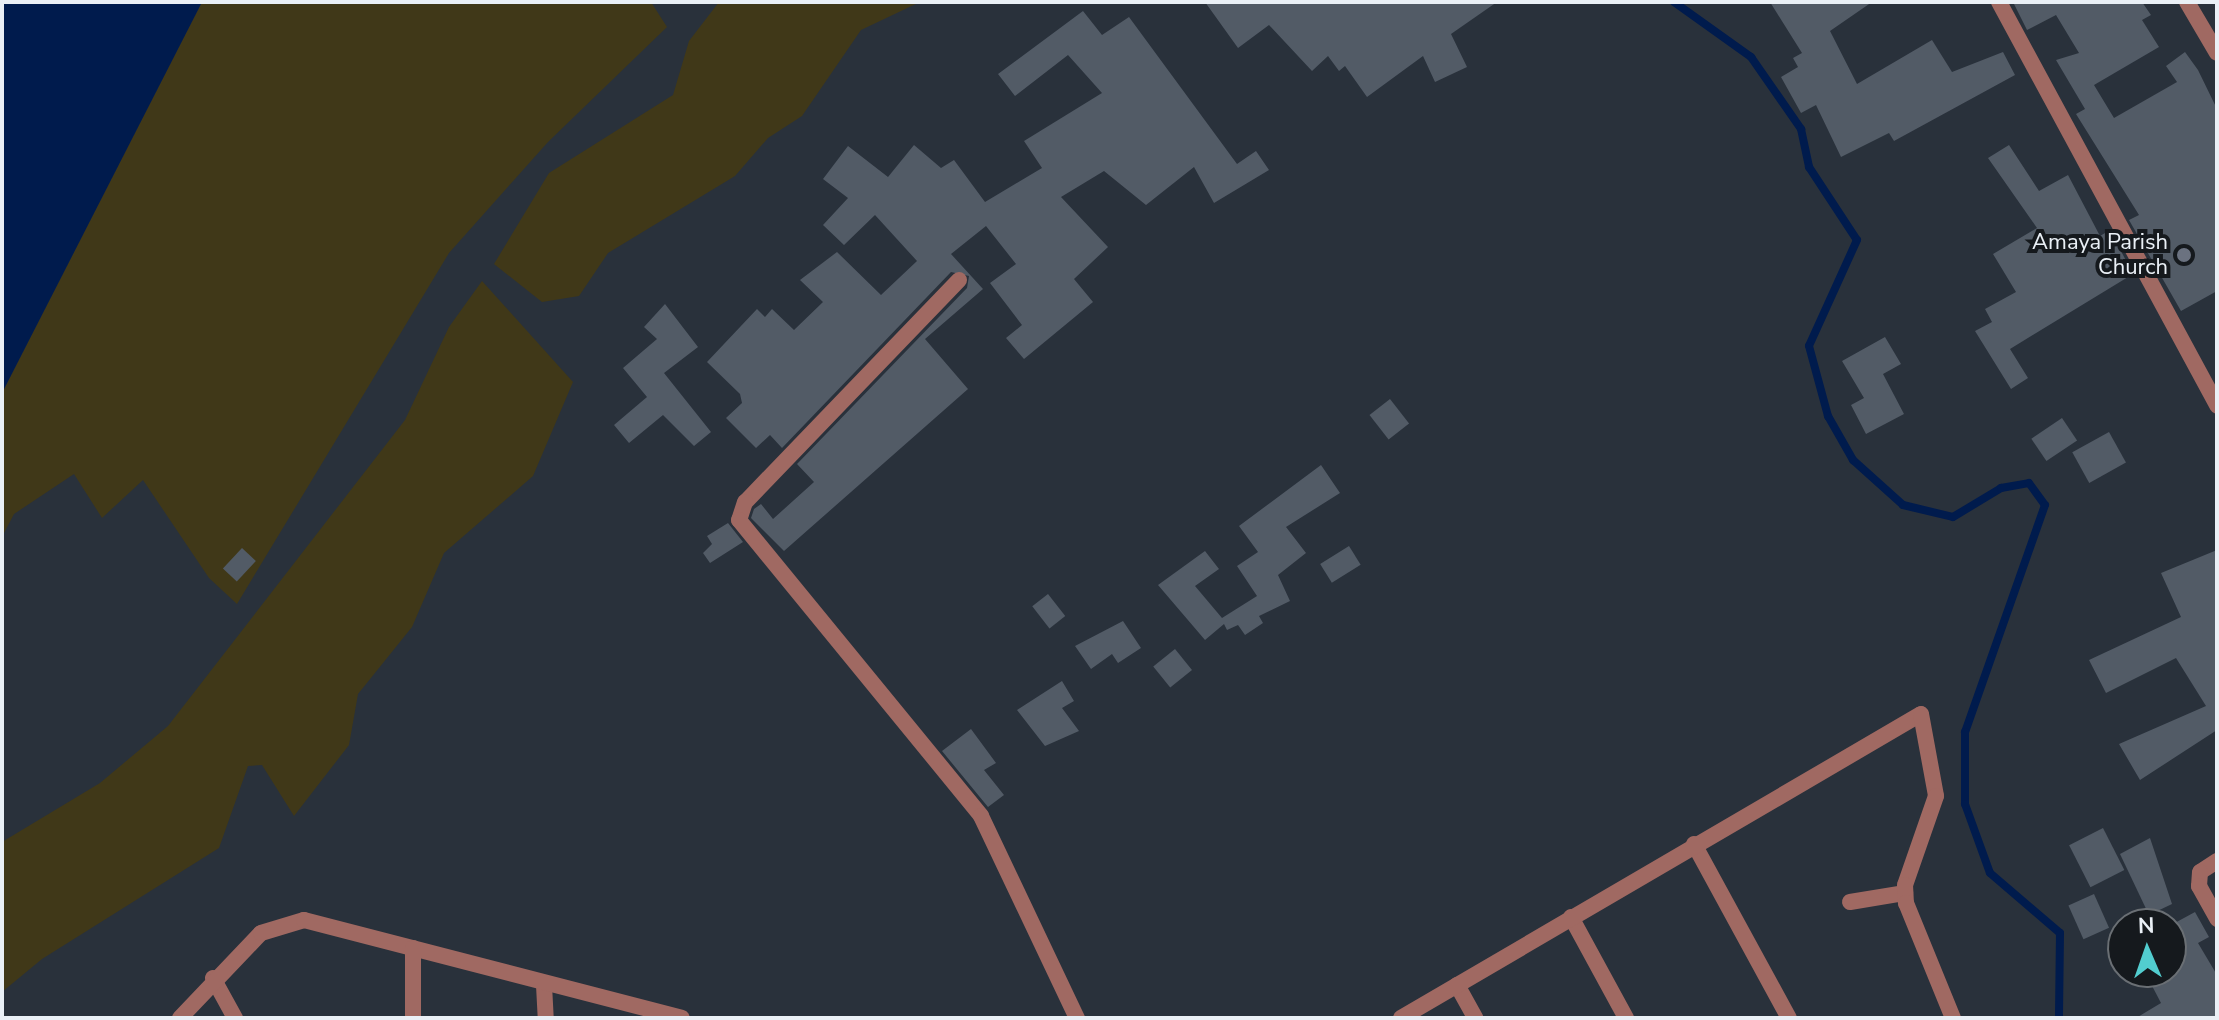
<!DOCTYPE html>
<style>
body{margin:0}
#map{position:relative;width:2219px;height:1020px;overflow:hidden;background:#29313b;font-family:"Nunito Sans",sans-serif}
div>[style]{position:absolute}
.sand>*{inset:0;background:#403818}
.water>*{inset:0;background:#001b4d}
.stream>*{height:8px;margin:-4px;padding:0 4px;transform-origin:4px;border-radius:4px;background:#001b4d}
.building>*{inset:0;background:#525b66;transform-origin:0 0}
.minor>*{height:16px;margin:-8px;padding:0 8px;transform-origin:8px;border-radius:8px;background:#a06962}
.tertiary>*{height:16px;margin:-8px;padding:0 8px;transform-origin:8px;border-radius:8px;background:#a06962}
.dots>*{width:22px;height:22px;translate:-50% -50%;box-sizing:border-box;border:4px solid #15191d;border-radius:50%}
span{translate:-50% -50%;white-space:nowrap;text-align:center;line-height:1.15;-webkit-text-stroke:8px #15191d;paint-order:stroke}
.poi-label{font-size:22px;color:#eaf0f6}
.right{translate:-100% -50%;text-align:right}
.frame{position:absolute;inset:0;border:4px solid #eaf0f6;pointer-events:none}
.north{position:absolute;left:2107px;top:908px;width:80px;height:80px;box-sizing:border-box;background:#15191d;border:2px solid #6a6f74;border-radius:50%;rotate:358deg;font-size:22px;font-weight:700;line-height:32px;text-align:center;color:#eaf0f6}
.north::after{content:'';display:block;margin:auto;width:28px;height:36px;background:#52cdcf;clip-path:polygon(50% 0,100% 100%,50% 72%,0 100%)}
</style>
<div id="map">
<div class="sand">
<div style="clip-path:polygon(202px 2px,651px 2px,667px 27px,548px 142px,449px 253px,237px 604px,209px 578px,143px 480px,102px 518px,74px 474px,14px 514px,2px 537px,2px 393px)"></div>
<div style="clip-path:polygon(719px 2px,920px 2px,861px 30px,802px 116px,768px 138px,735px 176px,608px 253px,579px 296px,542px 302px,494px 264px,549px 173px,673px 95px,689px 41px)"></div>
<div style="clip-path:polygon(482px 281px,573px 382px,533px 476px,444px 553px,412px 627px,358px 694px,349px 745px,294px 816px,262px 765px,248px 766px,219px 848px,42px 959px,2px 992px,2px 842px,100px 783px,168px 726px,405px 420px,449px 327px)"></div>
</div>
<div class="water">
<div style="clip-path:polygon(2px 2px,202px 2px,2px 393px)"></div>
</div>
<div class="stream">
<div style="left:1674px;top:2px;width:95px;rotate:35.5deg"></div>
<div style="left:1751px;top:57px;width:88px;rotate:55.2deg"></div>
<div style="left:1801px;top:129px;width:39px;rotate:78deg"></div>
<div style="left:1809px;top:167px;width:87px;rotate:56.7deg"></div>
<div style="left:1857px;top:240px;width:116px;rotate:114.4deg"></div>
<div style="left:1809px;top:346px;width:73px;rotate:74.8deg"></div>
<div style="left:1828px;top:416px;width:51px;rotate:60.4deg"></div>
<div style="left:1853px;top:460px;width:67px;rotate:42deg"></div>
<div style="left:1903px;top:505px;width:51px;rotate:13.5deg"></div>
<div style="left:1953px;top:517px;width:56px;rotate:-31.1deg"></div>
<div style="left:2001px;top:488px;width:28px;rotate:-10deg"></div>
<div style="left:2029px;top:483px;width:27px;rotate:54deg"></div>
<div style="left:2045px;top:505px;width:241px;rotate:109.4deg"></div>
<div style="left:1965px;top:732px;width:72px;rotate:90deg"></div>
<div style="left:1965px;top:804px;width:73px;rotate:70.1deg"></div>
<div style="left:1990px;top:873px;width:92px;rotate:40.6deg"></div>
<div style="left:2060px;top:933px;width:85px;rotate:90.7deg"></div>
</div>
<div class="building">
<div style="clip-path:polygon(1205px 2px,1497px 2px,1451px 34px,1467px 67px,1435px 82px,1423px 56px,1367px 97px,1345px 66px,1339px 71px,1328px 56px,1312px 71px,1269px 25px,1238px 48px)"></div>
<div style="clip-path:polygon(1770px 2px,1872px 2px,1830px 31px,1857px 84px,1932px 40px,1952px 72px,2003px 52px,2015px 75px,1894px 141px,1889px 133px,1841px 157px,1816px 105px,1801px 113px,1781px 77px,1798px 67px,1793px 58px,1802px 53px)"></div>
<div style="clip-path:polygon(2013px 2px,2142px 2px,2151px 15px,2142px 20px,2159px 47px,2094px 85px,2114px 118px,2177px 82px,2166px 66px,2185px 52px,2198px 70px,2217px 109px,2217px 291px,2181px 311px,2129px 220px,2139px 215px,2076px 114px,2085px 109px,2056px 60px,2079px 53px,2056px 15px,2027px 30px)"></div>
<div style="clip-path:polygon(1083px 11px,1102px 35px,1129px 17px,1237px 164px,1256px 151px,1269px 170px,1214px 203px,1194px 167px,1146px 205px,1104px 171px,1061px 197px,1108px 247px,1074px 279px,1093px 302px,1024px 359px,1006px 338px,1022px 325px,990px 283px,1016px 264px,986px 226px,951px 254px,983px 289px,925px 339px,968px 389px,784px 551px,751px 518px,754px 509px,761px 504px,773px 519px,814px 482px,797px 464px,967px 288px,969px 276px,951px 272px,782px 448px,770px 435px,756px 448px,726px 418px,742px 403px,740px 394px,707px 362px,757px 309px,765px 317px,772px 309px,794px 330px,823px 302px,800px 280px,837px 252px,881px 295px,917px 261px,875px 215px,844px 245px,823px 225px,848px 198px,823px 179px,848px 146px,888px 177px,914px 145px,941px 168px,954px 160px,985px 202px,1042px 168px,1024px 141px,1102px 93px,1068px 55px,1015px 96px,998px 74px)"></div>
<div style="clip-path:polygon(2009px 145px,2039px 191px,2068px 175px,2100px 236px,2110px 230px,2133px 274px,2010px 349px,2028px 378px,2011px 389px,1975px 331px,1992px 322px,1985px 309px,2016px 292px,1993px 254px,2037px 228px,1988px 158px)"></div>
<div style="clip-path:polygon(665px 304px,698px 347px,664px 373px,711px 432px,694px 446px,663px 415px,629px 443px,614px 425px,647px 397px,623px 368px,657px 339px,644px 327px)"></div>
<div style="clip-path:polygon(1885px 337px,1901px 364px,1883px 374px,1904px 414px,1866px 434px,1851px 405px,1864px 398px,1842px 361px)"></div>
<div style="left:1390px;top:399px;width:31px;height:26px;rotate:52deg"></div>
<div style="left:2062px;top:418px;width:27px;height:37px;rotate:56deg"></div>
<div style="left:2109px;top:432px;width:35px;height:42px;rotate:61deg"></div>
<div style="clip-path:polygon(1321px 465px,1340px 493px,1286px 527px,1306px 553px,1278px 575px,1290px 601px,1259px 616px,1263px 623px,1245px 635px,1238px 625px,1227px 630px,1224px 624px,1205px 640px,1158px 585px,1205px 551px,1219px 569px,1195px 586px,1222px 618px,1257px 596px,1237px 566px,1258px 552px,1239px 526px)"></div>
<div style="clip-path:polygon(728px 523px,743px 542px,710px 563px,703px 553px,712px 544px,707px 536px)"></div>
<div style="left:1349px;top:546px;width:22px;height:34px;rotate:58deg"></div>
<div style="left:242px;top:548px;width:19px;height:28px;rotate:43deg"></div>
<div style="clip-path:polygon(2217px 550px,2217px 730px,2140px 780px,2119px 744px,2206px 706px,2176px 658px,2106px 693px,2089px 660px,2181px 617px,2161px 573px)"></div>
<div style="left:1048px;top:594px;width:28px;height:20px;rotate:52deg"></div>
<div style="clip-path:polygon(1123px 621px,1141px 648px,1118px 663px,1112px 654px,1091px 669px,1075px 646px)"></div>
<div style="left:1175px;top:649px;width:27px;height:28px;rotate:51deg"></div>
<div style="clip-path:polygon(1062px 681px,1074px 701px,1062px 708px,1079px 731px,1045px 746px,1017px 710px)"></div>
<div style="clip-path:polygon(971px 729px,996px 763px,984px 770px,1004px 795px,988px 807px,942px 751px)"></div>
<div style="left:2103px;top:828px;width:47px;height:38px;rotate:63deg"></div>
<div style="clip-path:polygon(2150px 838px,2172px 904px,2149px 915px,2120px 854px)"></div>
<div style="left:2094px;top:894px;width:37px;height:28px;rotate:66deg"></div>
<div style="clip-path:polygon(2195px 912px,2209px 937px,2198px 943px,2217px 975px,2217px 1018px,2136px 1018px,2161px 1003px,2150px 982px,2171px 972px,2171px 925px)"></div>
</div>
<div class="minor">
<div style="left:1999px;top:2px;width:459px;rotate:61.6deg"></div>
<div style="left:959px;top:280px;width:308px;rotate:133.9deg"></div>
<div style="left:745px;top:502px;width:19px;rotate:108deg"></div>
<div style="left:739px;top:520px;width:382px;rotate:50.7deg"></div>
<div style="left:981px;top:816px;width:224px;rotate:64.6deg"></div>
<div style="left:1694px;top:844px;width:198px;rotate:61.4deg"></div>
<div style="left:2217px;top:861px;width:20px;rotate:147deg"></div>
<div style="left:2200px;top:872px;width:14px;rotate:94deg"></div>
<div style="left:2199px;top:886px;width:38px;rotate:61deg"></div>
<div style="left:1850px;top:902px;width:56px;rotate:-9.3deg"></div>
<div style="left:1571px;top:917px;width:115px;rotate:61.4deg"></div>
<div style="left:213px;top:978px;width:46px;rotate:61.2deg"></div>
<div style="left:544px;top:985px;width:33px;rotate:87deg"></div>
<div style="left:1457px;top:985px;width:38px;rotate:61deg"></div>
<div style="left:180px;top:1018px;width:117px;rotate:-46.4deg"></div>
<div style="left:261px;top:933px;width:45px;rotate:-16.8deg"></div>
<div style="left:304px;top:920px;width:390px;rotate:14.5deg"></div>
<div style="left:413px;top:1018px;width:70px;rotate:-90deg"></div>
<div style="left:1401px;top:1018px;width:602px;rotate:-30.31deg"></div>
<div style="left:1921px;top:714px;width:83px;rotate:79.6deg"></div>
<div style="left:1936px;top:796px;width:94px;rotate:109.2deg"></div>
<div style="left:1905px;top:885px;width:18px;rotate:87deg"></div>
<div style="left:1906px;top:903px;width:124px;rotate:67.8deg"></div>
</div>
<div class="tertiary">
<div style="left:2187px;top:2px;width:59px;rotate:59.5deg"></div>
</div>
<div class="dots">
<div style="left:2184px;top:255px;background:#6b7280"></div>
</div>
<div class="poi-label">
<span class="right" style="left:2168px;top:255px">Amaya Parish<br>Church</span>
</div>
<div class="frame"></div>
<div class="north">N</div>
</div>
